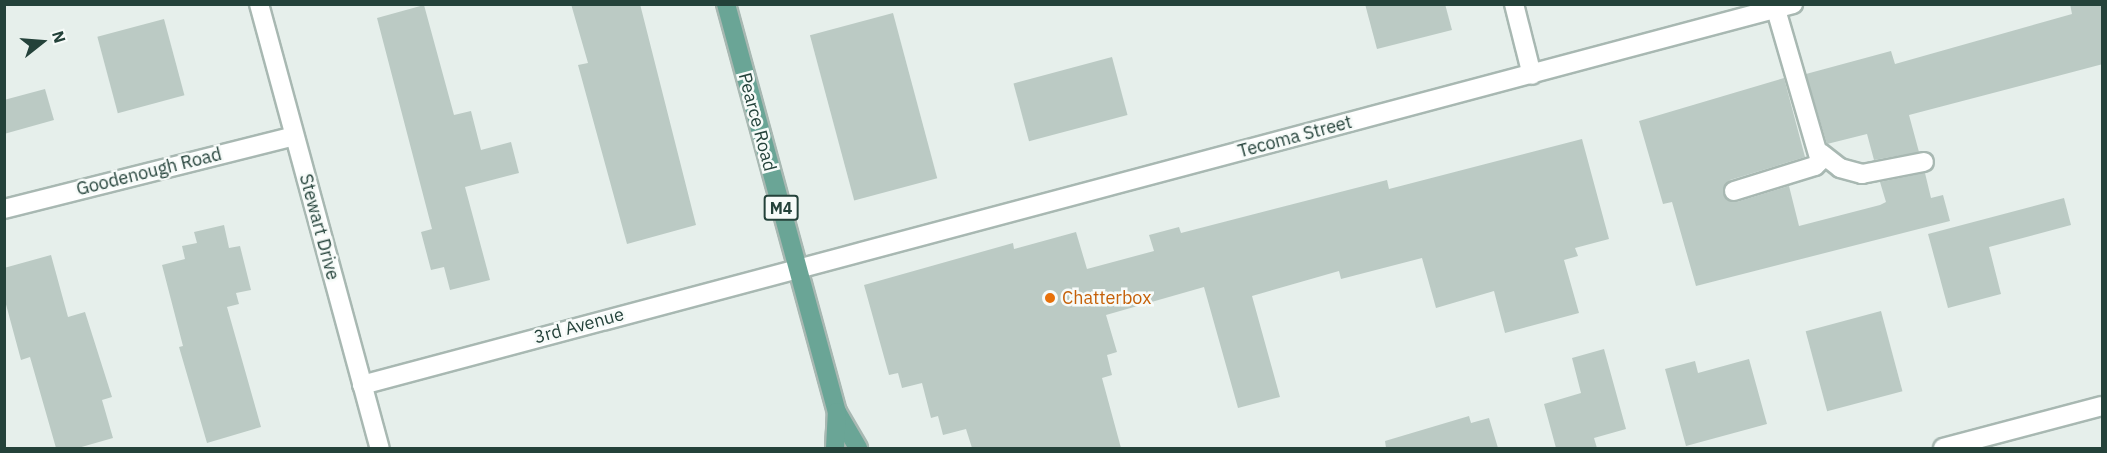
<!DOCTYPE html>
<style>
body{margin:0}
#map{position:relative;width:2107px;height:453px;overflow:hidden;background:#e6efeb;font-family:"IBM Plex Sans",sans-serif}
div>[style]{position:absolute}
.building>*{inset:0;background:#bbcac4;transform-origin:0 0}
.roads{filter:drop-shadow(2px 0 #a8b8b2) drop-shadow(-2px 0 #a8b8b2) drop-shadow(0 2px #a8b8b2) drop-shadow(0 -2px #a8b8b2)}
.minor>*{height:18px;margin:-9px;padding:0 9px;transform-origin:9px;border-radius:9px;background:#fff}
.major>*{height:18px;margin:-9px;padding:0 9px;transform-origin:9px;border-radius:9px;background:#6aa596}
.dots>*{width:16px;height:16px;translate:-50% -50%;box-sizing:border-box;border:3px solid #f7fbf9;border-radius:50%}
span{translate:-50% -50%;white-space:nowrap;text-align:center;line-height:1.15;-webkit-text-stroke:5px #f7fbf9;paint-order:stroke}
.shield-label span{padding:2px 4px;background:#f7fbf9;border:2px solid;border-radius:4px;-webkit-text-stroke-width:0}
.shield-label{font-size:16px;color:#24423a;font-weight:700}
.street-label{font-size:18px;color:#24423a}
.food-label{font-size:18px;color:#c56008}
.left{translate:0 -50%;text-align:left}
.frame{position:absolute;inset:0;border:6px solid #24423a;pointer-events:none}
.north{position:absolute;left:12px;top:12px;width:60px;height:60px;-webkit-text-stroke:4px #f7fbf9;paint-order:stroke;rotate:73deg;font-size:16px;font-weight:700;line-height:24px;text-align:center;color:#24423a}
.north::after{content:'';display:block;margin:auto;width:21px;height:27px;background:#24423a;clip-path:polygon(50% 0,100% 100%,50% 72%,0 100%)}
</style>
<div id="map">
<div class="building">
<div style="clip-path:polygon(571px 4px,640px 4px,696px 225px,627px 244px,578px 65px,588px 63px)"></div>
<div style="clip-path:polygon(1365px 4px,1445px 4px,1452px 30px,1377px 49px)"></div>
<div style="clip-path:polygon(2070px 4px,2103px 4px,2103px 64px,1909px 115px,1919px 152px,1874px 160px,1867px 134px,1827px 144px,1806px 74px,1891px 51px,1895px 64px,2072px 14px)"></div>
<div style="clip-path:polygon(424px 5px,454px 115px,471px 111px,481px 150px,511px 142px,519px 173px,465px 187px,490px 280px,450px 290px,444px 267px,431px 270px,421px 232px,432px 229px,377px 18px)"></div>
<div style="left:893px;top:13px;width:171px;height:86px;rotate:75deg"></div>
<div style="left:164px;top:19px;width:79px;height:69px;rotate:75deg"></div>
<div style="left:1112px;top:57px;width:60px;height:102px;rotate:75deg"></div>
<div style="clip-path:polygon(1784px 78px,1805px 157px,1730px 180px,1723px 189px,1727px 200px,1737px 202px,1789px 186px,1799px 226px,1880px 205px,1886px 202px,1880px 182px,1925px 173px,1931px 198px,1943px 195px,1950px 221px,1696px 286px,1672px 202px,1663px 204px,1639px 121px)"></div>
<div style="clip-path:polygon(45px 89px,54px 120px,4px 134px,4px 100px)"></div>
<div style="clip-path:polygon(1582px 139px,1609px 239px,1575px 248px,1578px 256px,1564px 260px,1579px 313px,1505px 333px,1494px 291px,1436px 308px,1422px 258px,1341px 279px,1339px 271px,1252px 296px,1280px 397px,1238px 408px,1204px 287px,1106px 315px,1117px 352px,1107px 355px,1112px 375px,1102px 378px,1121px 448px,972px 448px,966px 429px,943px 435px,938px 416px,931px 418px,922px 383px,902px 388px,898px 373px,889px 375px,864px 285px,1013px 243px,1014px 249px,1076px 232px,1087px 269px,1154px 251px,1149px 235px,1179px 227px,1181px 233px,1387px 180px,1389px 189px)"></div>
<div style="clip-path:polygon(2064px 198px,2071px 225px,1989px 247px,2001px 294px,1948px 308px,1928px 234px)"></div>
<div style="clip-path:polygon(224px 225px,229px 248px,240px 246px,251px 290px,236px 293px,239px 304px,227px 307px,261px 427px,207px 443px,179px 347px,183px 346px,162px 265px,185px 259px,182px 246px,197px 243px,194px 232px)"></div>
<div style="clip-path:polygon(51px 255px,68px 317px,85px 312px,112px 397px,102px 400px,113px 438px,78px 448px,56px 448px,30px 357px,21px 360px,4px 297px,4px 268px)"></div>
<div style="left:1881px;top:311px;width:83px;height:78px;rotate:75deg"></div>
<div style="clip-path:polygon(1604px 349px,1626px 429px,1594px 438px,1597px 448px,1556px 448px,1544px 404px,1581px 393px,1572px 358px)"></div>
<div style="clip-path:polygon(1749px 359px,1767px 424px,1686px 446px,1665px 369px,1695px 361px,1698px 373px)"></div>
<div style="clip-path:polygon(1469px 416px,1471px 423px,1489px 418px,1498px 448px,1386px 448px,1385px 441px)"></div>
</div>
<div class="roads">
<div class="minor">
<div style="left:259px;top:4px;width:460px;rotate:74.8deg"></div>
<div style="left:1514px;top:4px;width:73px;rotate:75.8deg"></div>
<div style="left:1821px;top:153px;width:24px;rotate:38deg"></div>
<div style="left:1840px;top:168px;width:23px;rotate:15deg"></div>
<div style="left:1862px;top:174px;width:63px;rotate:-11deg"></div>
<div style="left:1734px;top:191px;width:85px;rotate:-17.2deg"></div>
<div style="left:1815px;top:166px;width:7px;rotate:-45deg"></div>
<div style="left:1820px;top:161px;width:157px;rotate:-106.2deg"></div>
<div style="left:4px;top:209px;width:299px;rotate:-14.1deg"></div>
<div style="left:362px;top:385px;width:1481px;rotate:-14.91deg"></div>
<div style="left:1943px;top:448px;width:164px;rotate:-14.8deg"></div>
</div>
<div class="major">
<div style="left:726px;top:4px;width:423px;rotate:74.8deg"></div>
<div style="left:837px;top:412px;width:42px;rotate:59.7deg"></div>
<div style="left:835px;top:448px;width:36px;rotate:-87deg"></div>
</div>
</div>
<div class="dots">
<div style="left:1050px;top:298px;background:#e8710a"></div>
</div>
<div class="shield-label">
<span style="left:781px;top:208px">M4</span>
</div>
<div class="street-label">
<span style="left:757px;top:122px;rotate:75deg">Pearce Road</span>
<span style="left:1295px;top:137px;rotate:-15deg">Tecoma Street</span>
<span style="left:149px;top:172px;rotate:-14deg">Goodenough Road</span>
<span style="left:319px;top:227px;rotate:75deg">Stewart Drive</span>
<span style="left:579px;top:326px;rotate:-15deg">3rd Avenue</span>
</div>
<div class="food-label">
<span class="left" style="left:1062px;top:298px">Chatterbox</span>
</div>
<div class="frame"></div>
<div class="north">N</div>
</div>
